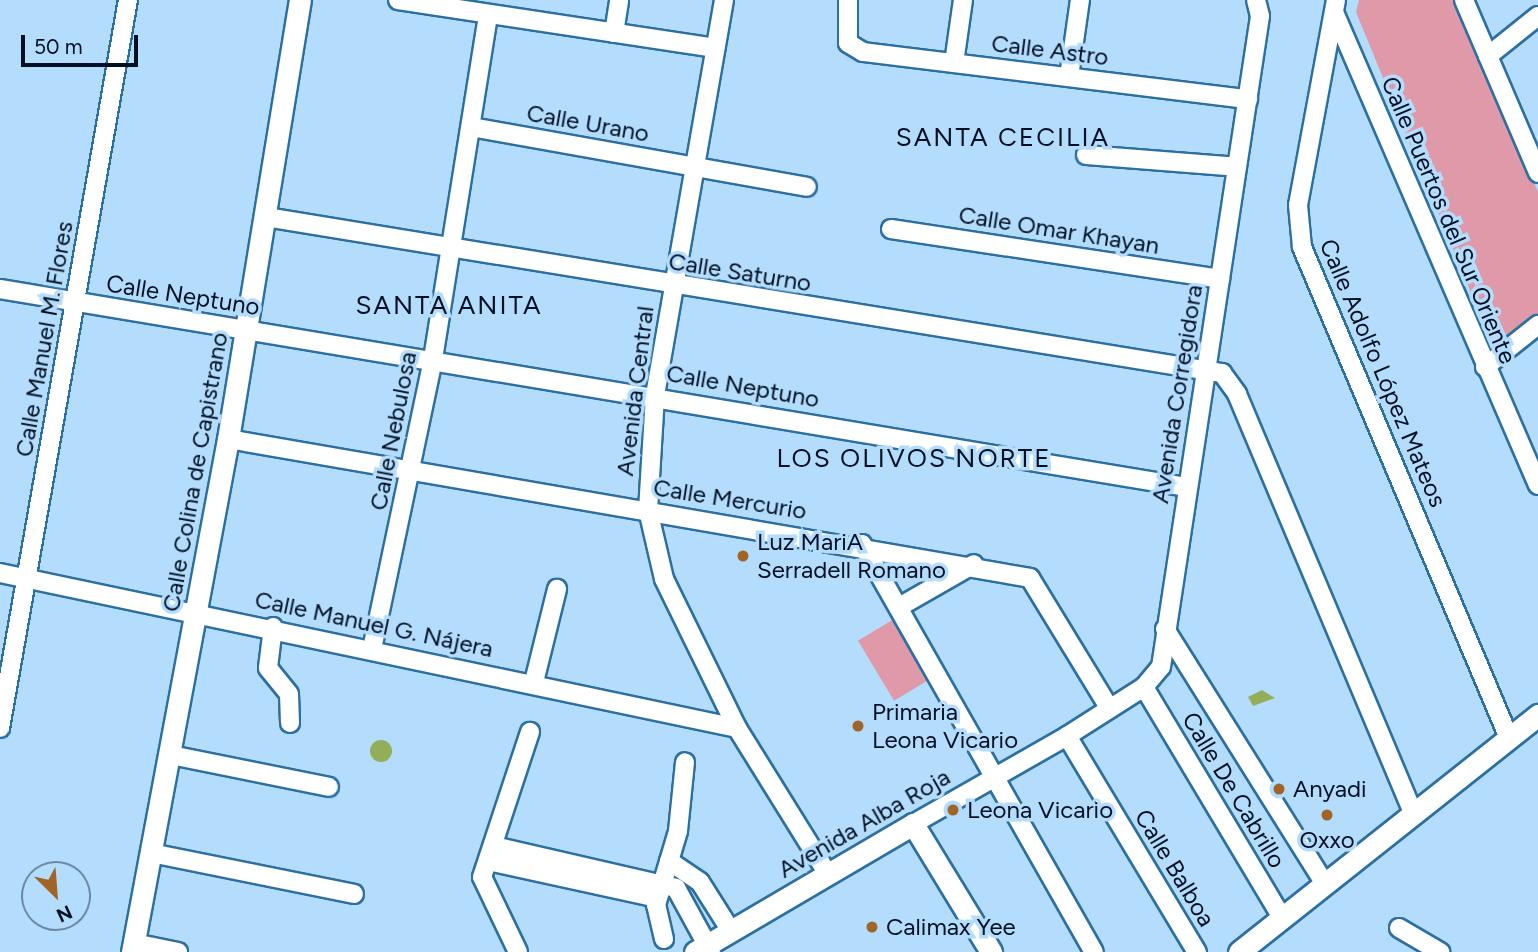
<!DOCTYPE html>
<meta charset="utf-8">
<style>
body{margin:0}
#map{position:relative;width:1538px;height:952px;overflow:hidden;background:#b4dcfd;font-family:Figtree,sans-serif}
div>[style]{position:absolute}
.green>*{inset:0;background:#df99a9;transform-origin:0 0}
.water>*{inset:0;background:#93ae58}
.round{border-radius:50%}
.roads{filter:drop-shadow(2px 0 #2c6fa1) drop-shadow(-2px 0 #2c6fa1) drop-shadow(0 2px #2c6fa1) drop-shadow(0 -2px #2c6fa1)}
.minor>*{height:18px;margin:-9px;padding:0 9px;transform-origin:9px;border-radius:9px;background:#fff}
.major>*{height:21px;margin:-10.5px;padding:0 10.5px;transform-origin:10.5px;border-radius:10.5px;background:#fff}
.dots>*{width:19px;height:19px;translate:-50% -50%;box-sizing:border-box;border:4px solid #b4dcfd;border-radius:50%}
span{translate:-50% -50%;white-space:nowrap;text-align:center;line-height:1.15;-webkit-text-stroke:7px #b4dcfd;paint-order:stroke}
.street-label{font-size:24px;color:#001023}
.poi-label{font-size:24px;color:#001023}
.left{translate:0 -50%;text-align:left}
.neighbourhood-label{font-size:26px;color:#001023;letter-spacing:2px}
.north{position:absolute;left:21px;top:861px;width:70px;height:70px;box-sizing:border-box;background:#b4dcfd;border:2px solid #6c8aa6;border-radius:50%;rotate:155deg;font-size:19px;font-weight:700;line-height:28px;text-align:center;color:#001023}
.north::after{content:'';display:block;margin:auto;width:24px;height:32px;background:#a06526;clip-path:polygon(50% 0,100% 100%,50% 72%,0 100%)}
.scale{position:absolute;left:21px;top:35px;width:117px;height:32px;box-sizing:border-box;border:4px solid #001023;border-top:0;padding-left:9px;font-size:21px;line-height:24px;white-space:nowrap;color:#001023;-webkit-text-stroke:5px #b4dcfd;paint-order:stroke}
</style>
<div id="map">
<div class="green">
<div style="clip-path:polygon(1359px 0,1454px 0,1538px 192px,1538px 313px,1494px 349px,1356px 12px)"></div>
<div style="left:894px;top:619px;width:70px;height:42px;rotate:59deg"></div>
</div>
<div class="water">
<div style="clip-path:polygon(1262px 690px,1275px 698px,1253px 706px,1248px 697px)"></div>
<div class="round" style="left:370px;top:740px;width:22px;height:22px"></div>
</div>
<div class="roads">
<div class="minor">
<div style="left:398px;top:0;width:321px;rotate:8.6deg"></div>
<div style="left:724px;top:0;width:402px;rotate:99.9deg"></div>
<div style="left:655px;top:396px;width:114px;rotate:93.5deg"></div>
<div style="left:648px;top:510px;width:71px;rotate:76.9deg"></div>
<div style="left:664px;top:579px;width:166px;rotate:63.9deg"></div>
<div style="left:737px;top:728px;width:172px;rotate:58.1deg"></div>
<div style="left:848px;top:0;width:43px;rotate:90deg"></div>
<div style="left:848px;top:43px;width:17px;rotate:31deg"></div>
<div style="left:863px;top:52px;width:388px;rotate:7deg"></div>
<div style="left:1336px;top:0;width:208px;rotate:100.5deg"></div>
<div style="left:1298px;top:205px;width:42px;rotate:84.6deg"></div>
<div style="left:1302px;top:247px;width:533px;rotate:67.14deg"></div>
<div style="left:1464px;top:0;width:188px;rotate:66.8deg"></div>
<div style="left:1334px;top:12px;width:515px;rotate:66.67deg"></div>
<div style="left:614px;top:33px;width:33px;rotate:-81deg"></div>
<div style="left:1488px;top:56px;width:64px;rotate:-38.7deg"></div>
<div style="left:954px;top:63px;width:64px;rotate:-81.9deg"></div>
<div style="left:1069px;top:77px;width:78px;rotate:-81.9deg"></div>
<div style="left:471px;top:127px;width:341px;rotate:10.1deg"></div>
<div style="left:1086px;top:155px;width:151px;rotate:4.5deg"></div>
<div style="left:266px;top:217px;width:969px;rotate:9.27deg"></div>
<div style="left:1222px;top:373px;width:26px;rotate:54deg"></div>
<div style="left:1237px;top:394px;width:454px;rotate:67.2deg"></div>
<div style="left:891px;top:229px;width:333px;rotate:8.6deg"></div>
<div style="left:0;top:289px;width:1202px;rotate:9.48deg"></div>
<div style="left:1485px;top:367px;width:68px;rotate:-38.4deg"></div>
<div style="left:228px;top:439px;width:814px;rotate:9.83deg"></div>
<div style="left:1030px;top:578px;width:153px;rotate:58.6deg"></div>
<div style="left:862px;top:544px;width:469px;rotate:60.4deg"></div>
<div style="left:0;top:573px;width:753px;rotate:11.88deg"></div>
<div style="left:899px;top:607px;width:86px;rotate:-29.8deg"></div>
<div style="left:273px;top:627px;width:41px;rotate:97deg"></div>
<div style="left:268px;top:668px;width:33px;rotate:51deg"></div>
<div style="left:289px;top:694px;width:29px;rotate:88deg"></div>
<div style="left:1165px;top:629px;width:299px;rotate:57.9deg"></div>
<div style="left:372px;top:649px;width:296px;rotate:-78.1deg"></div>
<div style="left:433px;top:359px;width:349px;rotate:-80.9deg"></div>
<div style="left:534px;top:682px;width:96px;rotate:-76.1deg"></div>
<div style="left:1144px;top:687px;width:269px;rotate:59.1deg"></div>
<div style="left:0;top:728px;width:739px;rotate:-80.03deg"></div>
<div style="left:1067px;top:736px;width:252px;rotate:59deg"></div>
<div style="left:171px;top:755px;width:161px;rotate:11.4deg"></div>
<div style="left:913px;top:824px;width:177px;rotate:-29.7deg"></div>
<div style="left:1067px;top:736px;width:91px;rotate:-32.5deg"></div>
<div style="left:1144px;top:687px;width:26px;rotate:-50deg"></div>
<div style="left:1161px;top:667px;width:658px;rotate:-81.35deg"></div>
<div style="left:1260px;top:16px;width:16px;rotate:-104deg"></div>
<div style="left:494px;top:846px;width:187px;rotate:13deg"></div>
<div style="left:676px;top:888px;width:73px;rotate:61.3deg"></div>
<div style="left:151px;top:853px;width:207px;rotate:11.4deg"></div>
<div style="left:488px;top:861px;width:173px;rotate:12.3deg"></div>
<div style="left:669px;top:861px;width:37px;rotate:34deg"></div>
<div style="left:700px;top:882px;width:58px;rotate:57.7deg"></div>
<div style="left:1399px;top:928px;width:48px;rotate:30.3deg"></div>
<div style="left:664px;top:939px;width:35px;rotate:-103deg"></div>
<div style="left:656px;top:905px;width:77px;rotate:-73.4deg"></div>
<div style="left:678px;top:831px;width:69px;rotate:-84.2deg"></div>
<div style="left:134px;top:943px;width:45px;rotate:11.6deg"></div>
<div style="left:518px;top:952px;width:83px;rotate:-115.6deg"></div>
<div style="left:482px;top:877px;width:153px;rotate:-71.7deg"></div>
</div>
<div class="major">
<div style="left:132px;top:952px;width:522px;rotate:-79.4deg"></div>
<div style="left:228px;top:439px;width:445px;rotate:-80.7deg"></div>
<div style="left:695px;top:952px;width:253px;rotate:-30.4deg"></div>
<div style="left:913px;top:824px;width:150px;rotate:58.6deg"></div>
<div style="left:1239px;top:952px;width:382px;rotate:-38.4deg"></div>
</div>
</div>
<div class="dots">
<div style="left:743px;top:556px;background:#a06526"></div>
<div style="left:858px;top:726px;background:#a06526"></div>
<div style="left:1279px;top:789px;background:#a06526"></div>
<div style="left:953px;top:810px;background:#a06526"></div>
<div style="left:1327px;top:815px;background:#a06526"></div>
<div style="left:872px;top:927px;background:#a06526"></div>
</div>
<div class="street-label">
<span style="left:1050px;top:50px;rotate:7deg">Calle Astro</span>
<span style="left:588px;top:123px;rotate:10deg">Calle Urano</span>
<span style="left:1449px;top:220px;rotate:67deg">Calle Puertos del Sur Oriente</span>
<span style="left:1059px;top:230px;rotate:9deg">Calle Omar Khayan</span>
<span style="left:740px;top:272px;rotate:9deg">Calle Saturno</span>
<span style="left:183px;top:295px;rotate:9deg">Calle Neptuno</span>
<span style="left:44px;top:339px;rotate:-80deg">Calle Manuel M. Flores</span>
<span style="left:1383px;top:373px;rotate:67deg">Calle Adolfo López Mateos</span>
<span style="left:743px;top:386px;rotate:10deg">Calle Neptuno</span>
<span style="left:635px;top:391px;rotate:-83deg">Avenida Central</span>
<span style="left:1177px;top:394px;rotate:-81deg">Avenida Corregidora</span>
<span style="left:393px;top:431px;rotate:-79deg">Calle Nebulosa</span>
<span style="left:195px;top:472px;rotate:-80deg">Calle Colina de Capistrano</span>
<span style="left:730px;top:499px;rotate:9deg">Calle Mercurio</span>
<span style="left:374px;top:624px;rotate:12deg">Calle Manuel G. Nájera</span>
<span style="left:1234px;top:790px;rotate:59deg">Calle De Cabrillo</span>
<span style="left:864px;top:823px;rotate:-30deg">Avenida Alba Roja</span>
<span style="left:1175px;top:868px;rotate:59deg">Calle Balboa</span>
</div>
<div class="poi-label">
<span class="left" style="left:757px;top:556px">Luz MariA<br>Serradell Romano</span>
<span class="left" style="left:872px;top:726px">Primaria<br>Leona Vicario</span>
<span class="left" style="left:1293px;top:789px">Anyadi</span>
<span class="left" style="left:967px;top:810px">Leona Vicario</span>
<span style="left:1327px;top:840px">Oxxo</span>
<span class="left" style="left:886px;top:927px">Calimax Yee</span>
</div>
<div class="neighbourhood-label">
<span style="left:1003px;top:138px">SANTA CECILIA</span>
<span style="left:449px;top:306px">SANTA ANITA</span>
<span style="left:914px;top:459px">LOS OLIVOS NORTE</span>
</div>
<div class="north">N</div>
<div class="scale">50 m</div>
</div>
